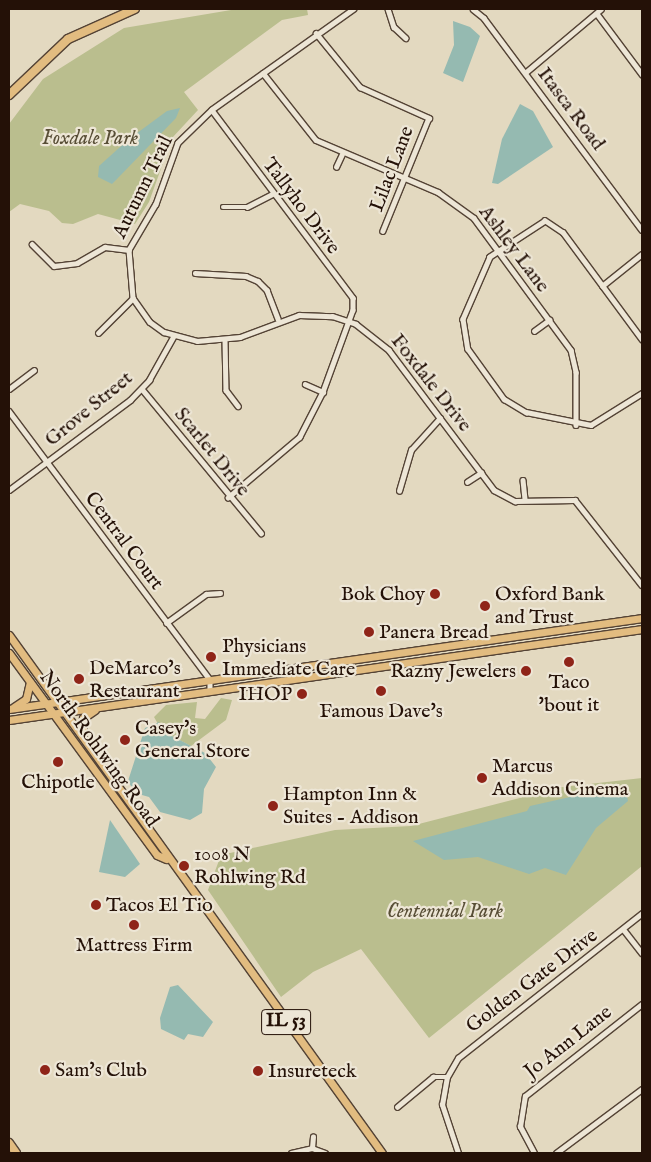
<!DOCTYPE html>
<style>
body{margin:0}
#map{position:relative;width:651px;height:1162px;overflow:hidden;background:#e3d9c0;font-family:"IM FELL English",serif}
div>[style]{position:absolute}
.green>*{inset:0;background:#babe8e}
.water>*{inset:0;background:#95bab1}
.roads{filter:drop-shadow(1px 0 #544335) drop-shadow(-1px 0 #544335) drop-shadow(0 1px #544335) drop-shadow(0 -1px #544335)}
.street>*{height:4.5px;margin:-2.25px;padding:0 2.25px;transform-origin:2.25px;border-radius:2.25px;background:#ede6d6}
.primary>*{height:7px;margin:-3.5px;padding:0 3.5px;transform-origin:3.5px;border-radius:3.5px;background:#e2bc80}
.highway>*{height:8px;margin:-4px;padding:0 4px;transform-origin:4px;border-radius:4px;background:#e2bc80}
.dots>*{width:14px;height:14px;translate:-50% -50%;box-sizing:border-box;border:2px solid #ede6d6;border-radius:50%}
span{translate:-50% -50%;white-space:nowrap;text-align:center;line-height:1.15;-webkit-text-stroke:4.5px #ede6d6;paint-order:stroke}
.shield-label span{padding:1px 4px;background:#ede6d6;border:1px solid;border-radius:4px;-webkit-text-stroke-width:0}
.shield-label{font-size:19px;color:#241107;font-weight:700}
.street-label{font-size:20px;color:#241107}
.park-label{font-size:20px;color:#584e36;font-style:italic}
.poi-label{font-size:20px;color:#241107}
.right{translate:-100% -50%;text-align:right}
.left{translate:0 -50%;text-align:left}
.frame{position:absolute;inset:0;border:10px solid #241107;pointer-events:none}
</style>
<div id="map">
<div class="green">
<div style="clip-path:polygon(237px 9px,307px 9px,308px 15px,282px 20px,184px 92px,198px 110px,172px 138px,149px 202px,135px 224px,98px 214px,73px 224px,62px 223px,49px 211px,20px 204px,9px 212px,9px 124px,43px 79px,124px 28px)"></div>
<div style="clip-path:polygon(221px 698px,232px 700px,226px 720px,191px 746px,162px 731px,154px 717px,166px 705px,197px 702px,195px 718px,205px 719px)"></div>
<div style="clip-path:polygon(642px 778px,642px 866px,429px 1038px,361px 949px,313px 972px,281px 997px,208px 890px,221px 855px,335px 830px,411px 826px,563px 787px)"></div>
</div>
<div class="water">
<div style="clip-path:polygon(453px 21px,470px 27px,480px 36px,463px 82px,443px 73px,454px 45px)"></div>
<div style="clip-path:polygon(520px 104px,533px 111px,553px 147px,498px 184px,492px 183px,502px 139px)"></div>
<div style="clip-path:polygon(180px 108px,176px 118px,116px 180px,112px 184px,98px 177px,99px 166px,129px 139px,167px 111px)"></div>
<div style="clip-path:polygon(159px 722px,162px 731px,205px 753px,216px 767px,204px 789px,202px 813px,190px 820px,160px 812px,149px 797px,135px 793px,128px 781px,145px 728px)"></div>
<div style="clip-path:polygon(606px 789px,626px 791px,628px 801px,596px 828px,566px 875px,545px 868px,529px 874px,478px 857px,444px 860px,413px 841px,527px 811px,530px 806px)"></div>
<div style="clip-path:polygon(110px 820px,140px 864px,125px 877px,99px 872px)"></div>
<div style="clip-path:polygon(178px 985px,213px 1022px,203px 1037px,188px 1034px,184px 1040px,161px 1029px,160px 1018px,170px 987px)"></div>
</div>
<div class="roads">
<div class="street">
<div style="left:354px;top:9px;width:174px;rotate:144.6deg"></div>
<div style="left:212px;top:110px;width:47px;rotate:135.9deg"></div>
<div style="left:178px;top:143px;width:65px;rotate:109.8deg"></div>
<div style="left:156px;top:204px;width:53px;rotate:120.4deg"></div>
<div style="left:129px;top:250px;width:48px;rotate:85.2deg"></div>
<div style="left:133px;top:298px;width:29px;rotate:55deg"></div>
<div style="left:150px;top:322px;width:17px;rotate:36deg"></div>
<div style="left:164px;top:332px;width:34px;rotate:15deg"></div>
<div style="left:197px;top:341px;width:43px;rotate:-5.3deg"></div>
<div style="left:240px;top:337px;width:63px;rotate:-20.4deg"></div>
<div style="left:299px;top:315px;width:33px;rotate:2deg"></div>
<div style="left:332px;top:316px;width:25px;rotate:18deg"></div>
<div style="left:356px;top:324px;width:42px;rotate:38.2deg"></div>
<div style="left:389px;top:350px;width:175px;rotate:53.1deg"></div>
<div style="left:494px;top:490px;width:24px;rotate:28deg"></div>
<div style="left:515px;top:501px;width:60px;rotate:-1deg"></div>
<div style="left:575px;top:500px;width:108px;rotate:51.8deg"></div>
<div style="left:388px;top:9px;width:19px;rotate:72deg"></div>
<div style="left:394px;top:27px;width:16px;rotate:43deg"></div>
<div style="left:473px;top:9px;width:14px;rotate:39deg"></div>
<div style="left:484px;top:18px;width:264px;rotate:53.3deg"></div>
<div style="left:598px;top:15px;width:74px;rotate:53.3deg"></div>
<div style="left:316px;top:33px;width:70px;rotate:50.8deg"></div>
<div style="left:360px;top:87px;width:76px;rotate:24.2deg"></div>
<div style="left:429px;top:118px;width:122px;rotate:112.2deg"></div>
<div style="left:263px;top:73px;width:85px;rotate:51.7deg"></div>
<div style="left:316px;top:140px;width:133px;rotate:23.1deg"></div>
<div style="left:438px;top:192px;width:44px;rotate:35.8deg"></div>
<div style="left:474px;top:218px;width:164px;rotate:53.7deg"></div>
<div style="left:571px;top:350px;width:23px;rotate:77deg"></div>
<div style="left:576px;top:372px;width:53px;rotate:90deg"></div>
<div style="left:525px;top:73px;width:99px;rotate:-40.1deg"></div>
<div style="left:212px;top:110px;width:235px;rotate:53.1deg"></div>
<div style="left:353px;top:298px;width:12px;rotate:90deg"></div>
<div style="left:353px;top:310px;width:87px;rotate:110.1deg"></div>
<div style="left:323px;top:392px;width:51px;rotate:117.1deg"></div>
<div style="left:300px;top:437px;width:94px;rotate:139.7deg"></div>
<div style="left:336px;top:167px;width:14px;rotate:-65deg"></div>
<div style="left:223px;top:207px;width:24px"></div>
<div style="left:247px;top:207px;width:29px;rotate:-27deg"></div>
<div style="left:32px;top:244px;width:31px;rotate:45deg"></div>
<div style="left:54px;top:266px;width:23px;rotate:-7deg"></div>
<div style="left:77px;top:263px;width:32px;rotate:-30deg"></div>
<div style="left:105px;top:247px;width:24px;rotate:7deg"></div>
<div style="left:195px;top:273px;width:51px;rotate:3.4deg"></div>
<div style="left:246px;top:276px;width:13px;rotate:23deg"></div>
<div style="left:258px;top:281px;width:13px;rotate:45deg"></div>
<div style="left:267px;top:290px;width:31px;rotate:69deg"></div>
<div style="left:602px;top:286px;width:51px;rotate:-38.7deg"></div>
<div style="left:534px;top:331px;width:19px;rotate:-36deg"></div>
<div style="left:98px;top:333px;width:49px;rotate:-45deg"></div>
<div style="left:225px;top:340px;width:50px;rotate:88.9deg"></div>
<div style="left:226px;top:390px;width:20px;rotate:53deg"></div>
<div style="left:642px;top:340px;width:133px;rotate:-126.4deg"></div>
<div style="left:563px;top:233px;width:22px;rotate:-146deg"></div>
<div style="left:545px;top:221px;width:66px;rotate:146.8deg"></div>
<div style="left:490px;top:257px;width:68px;rotate:113.5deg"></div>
<div style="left:463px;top:319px;width:30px;rotate:81deg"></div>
<div style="left:468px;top:349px;width:62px;rotate:54.2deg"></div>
<div style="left:504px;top:399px;width:26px;rotate:31deg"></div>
<div style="left:526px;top:412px;width:66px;rotate:11.3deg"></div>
<div style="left:591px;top:425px;width:60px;rotate:-32.1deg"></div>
<div style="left:305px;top:384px;width:20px;rotate:24deg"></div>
<div style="left:9px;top:389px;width:31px;rotate:-37deg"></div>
<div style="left:142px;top:389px;width:187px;rotate:50.4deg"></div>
<div style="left:9px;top:411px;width:336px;rotate:53.2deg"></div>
<div style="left:210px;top:680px;width:9px;rotate:90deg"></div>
<div style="left:523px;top:480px;width:20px;rotate:84deg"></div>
<div style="left:467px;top:482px;width:17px;rotate:-33deg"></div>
<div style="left:9px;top:490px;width:151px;rotate:-36.6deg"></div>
<div style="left:130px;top:400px;width:28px;rotate:-46deg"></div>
<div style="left:149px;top:380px;width:49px;rotate:-60.8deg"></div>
<div style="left:399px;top:491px;width:43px;rotate:-73.7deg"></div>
<div style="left:411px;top:450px;width:43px;rotate:-47.8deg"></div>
<div style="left:166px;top:623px;width:49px;rotate:-35.9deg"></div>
<div style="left:206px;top:594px;width:14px;rotate:-4deg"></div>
<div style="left:624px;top:930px;width:29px;rotate:52deg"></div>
<div style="left:397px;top:1107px;width:47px;rotate:-39.8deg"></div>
<div style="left:433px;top:1077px;width:14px"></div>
<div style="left:312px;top:1148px;width:11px;rotate:-85deg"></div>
<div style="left:291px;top:1153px;width:22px;rotate:-13deg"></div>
<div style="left:312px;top:1148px;width:14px;rotate:21deg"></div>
<div style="left:458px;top:1153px;width:51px;rotate:-108.4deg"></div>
<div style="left:442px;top:1105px;width:28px;rotate:-80deg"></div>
<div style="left:447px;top:1077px;width:22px;rotate:-60deg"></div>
<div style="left:458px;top:1058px;width:234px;rotate:-38.2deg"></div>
<div style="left:534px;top:1153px;width:30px;rotate:-118deg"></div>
<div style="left:520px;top:1127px;width:31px;rotate:-81deg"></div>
<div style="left:525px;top:1096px;width:149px;rotate:-38.2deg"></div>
<div style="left:556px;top:1153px;width:107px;rotate:-36.7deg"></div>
</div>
<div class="primary">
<div style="left:9px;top:635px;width:638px;rotate:54.24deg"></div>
<div style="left:9px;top:653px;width:250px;rotate:53.8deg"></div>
<div style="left:157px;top:855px;width:10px;rotate:24deg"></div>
<div style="left:14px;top:707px;width:14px;rotate:-34deg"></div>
<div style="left:26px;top:699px;width:17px;rotate:-77deg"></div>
<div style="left:9px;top:709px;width:640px;rotate:-8.18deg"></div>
<div style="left:9px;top:720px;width:640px;rotate:-8.18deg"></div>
<div style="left:83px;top:733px;width:15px;rotate:-90deg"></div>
<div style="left:83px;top:718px;width:14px;rotate:-34deg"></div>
</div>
<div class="highway">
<div style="left:9px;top:95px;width:81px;rotate:-43.5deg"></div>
<div style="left:68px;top:39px;width:73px;rotate:-24.1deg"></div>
<div style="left:9px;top:1143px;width:12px;rotate:55deg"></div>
</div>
</div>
<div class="dots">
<div style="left:435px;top:594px;background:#8f2418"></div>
<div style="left:485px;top:606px;background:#8f2418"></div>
<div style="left:369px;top:632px;background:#8f2418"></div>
<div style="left:211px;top:657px;background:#8f2418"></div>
<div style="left:569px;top:662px;background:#8f2418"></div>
<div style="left:526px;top:671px;background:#8f2418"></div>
<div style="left:79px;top:679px;background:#8f2418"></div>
<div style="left:381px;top:691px;background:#8f2418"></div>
<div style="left:302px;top:694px;background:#8f2418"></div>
<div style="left:125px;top:740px;background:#8f2418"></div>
<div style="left:58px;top:762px;background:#8f2418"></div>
<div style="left:482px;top:778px;background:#8f2418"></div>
<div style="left:273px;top:806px;background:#8f2418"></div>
<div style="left:184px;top:866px;background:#8f2418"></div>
<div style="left:96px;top:905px;background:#8f2418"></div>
<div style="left:134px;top:925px;background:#8f2418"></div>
<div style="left:45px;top:1070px;background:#8f2418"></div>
<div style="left:258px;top:1071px;background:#8f2418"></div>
</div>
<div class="shield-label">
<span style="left:286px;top:1022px">IL 53</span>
</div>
<div class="street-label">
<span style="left:571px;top:109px;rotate:53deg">Itasca Road</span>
<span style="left:392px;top:169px;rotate:-69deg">Lilac Lane</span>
<span style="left:143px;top:187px;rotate:-64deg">Autumn Trail</span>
<span style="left:301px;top:206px;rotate:53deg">Tallyho Drive</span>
<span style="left:514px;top:249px;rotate:53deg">Ashley Lane</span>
<span style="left:431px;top:383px;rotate:52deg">Foxdale Drive</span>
<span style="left:89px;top:409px;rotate:-39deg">Grove Street</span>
<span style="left:212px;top:452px;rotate:51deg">Scarlet Drive</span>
<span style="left:124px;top:541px;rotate:53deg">Central Court</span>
<span style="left:99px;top:749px;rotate:54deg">North Rohlwing Road</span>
<span style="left:532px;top:981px;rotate:-37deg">Golden Gate Drive</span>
<span style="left:568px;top:1042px;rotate:-38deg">Jo Ann Lane</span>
</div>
<div class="park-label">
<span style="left:90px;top:138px">Foxdale Park</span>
<span style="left:445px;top:911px">Centennial Park</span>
</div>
<div class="poi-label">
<span class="right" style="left:425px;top:594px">Bok Choy</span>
<span class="left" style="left:495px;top:606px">Oxford Bank<br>and Trust</span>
<span class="left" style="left:379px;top:632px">Panera Bread</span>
<span class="left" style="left:222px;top:658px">Physicians<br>Immediate Care</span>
<span class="left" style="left:89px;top:680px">DeMarco's<br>Restaurant</span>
<span class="right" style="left:516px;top:671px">Razny Jewelers</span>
<span style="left:569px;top:694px">Taco<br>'bout it</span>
<span class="right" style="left:292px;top:694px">IHOP</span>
<span style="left:381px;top:711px">Famous Dave's</span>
<span class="left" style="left:135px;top:740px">Casey's<br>General Store</span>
<span class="left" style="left:492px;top:778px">Marcus<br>Addison Cinema</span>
<span style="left:58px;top:782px">Chipotle</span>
<span class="left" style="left:283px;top:806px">Hampton Inn &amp;<br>Suites - Addison</span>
<span class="left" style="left:194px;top:866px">1008 N<br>Rohlwing Rd</span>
<span class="left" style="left:106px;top:905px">Tacos El Tio</span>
<span style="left:134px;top:945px">Mattress Firm</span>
<span class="left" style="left:55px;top:1070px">Sam's Club</span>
<span class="left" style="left:268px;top:1071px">Insureteck</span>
</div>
<div class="frame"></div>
</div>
